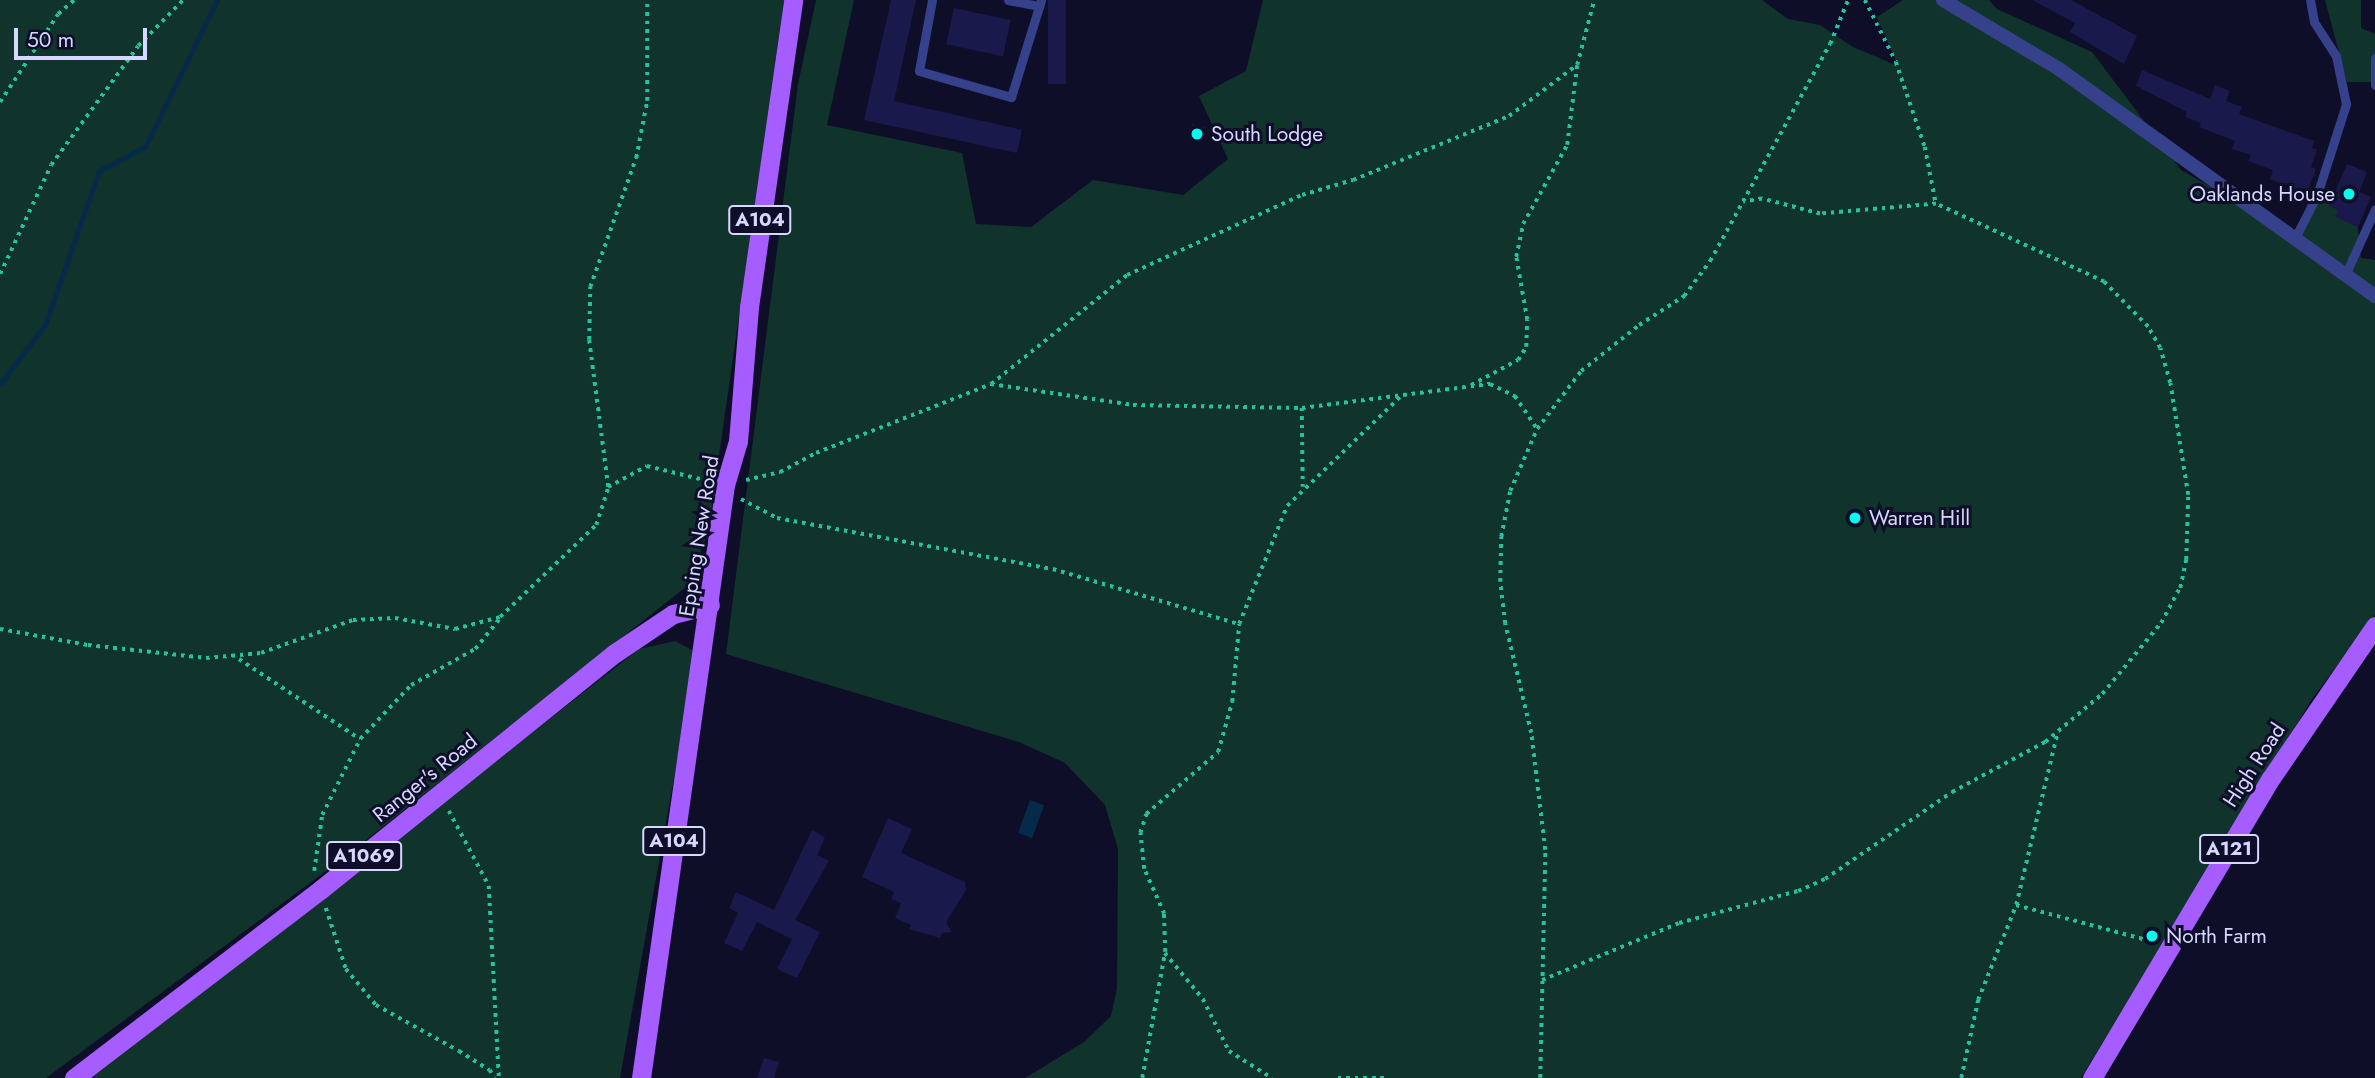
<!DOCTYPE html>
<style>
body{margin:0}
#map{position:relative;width:2375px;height:1078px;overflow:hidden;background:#0e0e29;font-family:Jost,sans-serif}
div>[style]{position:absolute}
.green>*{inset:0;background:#10332c}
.water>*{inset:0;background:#062a49;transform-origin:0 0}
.stream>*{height:5px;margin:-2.5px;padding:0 2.5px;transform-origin:2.5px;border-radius:2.5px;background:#062a49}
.building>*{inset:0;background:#1a194b;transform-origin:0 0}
.path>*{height:3.5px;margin-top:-1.75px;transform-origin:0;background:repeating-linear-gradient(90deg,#26c29e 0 3.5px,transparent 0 8.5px)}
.service>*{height:9px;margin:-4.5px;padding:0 4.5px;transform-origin:4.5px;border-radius:4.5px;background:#36418b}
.minor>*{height:14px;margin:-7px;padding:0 7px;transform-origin:7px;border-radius:7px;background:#36418b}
.primary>*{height:19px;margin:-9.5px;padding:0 9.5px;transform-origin:9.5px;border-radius:9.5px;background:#a65dff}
.dots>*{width:19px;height:19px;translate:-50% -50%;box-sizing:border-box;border:4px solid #0e0e29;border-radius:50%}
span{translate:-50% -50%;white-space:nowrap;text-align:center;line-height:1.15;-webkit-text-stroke:6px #0e0e29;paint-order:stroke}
.shield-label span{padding:2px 5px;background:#0e0e29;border:2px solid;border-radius:5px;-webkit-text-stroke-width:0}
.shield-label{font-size:19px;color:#d6d8ff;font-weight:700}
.poi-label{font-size:21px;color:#d6d8ff}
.left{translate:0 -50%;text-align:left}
.right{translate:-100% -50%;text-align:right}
.street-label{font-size:21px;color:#d6d8ff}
.scale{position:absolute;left:14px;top:28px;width:133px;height:32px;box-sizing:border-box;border:4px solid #d6d8ff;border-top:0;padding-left:9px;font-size:21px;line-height:24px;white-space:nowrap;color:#d6d8ff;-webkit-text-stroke:5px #0e0e29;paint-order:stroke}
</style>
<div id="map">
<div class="green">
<div style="clip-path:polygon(0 0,784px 0,708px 533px,687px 586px,337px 863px,46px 1078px,0 1078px)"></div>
<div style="clip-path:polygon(816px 0,854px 0,827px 125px,962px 153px,976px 224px,1031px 227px,1093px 180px,1183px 195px,1228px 159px,1199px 96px,1246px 71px,1263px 0,1762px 0,1788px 19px,1820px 25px,1853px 47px,1898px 66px,1877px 17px,1903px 0,1989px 0,1997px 9px,2092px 52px,2181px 170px,2296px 236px,2328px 189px,2355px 202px,2361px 258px,2375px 260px,2375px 615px,2312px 699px,2081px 1078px,1025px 1078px,1084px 1042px,1111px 1016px,1117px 988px,1118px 849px,1105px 805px,1065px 763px,1019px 742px,726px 654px,798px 84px)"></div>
<div style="clip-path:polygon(2325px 0,2361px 0,2361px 28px,2375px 34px,2375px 82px,2347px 82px)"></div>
<div style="clip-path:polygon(675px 641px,692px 650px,694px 667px,620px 1078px,90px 1078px,639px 649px)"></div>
</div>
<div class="water">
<div style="left:1030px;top:800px;width:15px;height:35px;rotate:20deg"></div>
</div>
<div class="stream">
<div style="left:0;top:384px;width:74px;rotate:-52.7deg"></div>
<div style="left:45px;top:325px;width:163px;rotate:-70.7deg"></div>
<div style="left:99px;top:171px;width:52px;rotate:-27.6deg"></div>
<div style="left:145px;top:147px;width:164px;rotate:-63.9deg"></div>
</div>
<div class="building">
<div style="clip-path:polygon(891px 0,916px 0,894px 101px,1022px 130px,1017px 153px,864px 120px)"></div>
<div style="left:1048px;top:0;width:18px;height:84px"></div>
<div style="clip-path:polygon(2032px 0,2071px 0,2137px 36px,2124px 64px,2070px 32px,2075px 23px)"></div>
<div style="left:954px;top:8px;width:58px;height:37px;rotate:12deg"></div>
<div style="clip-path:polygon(2142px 70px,2210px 99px,2215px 85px,2230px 91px,2226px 101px,2242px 107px,2239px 114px,2314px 141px,2312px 148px,2317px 150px,2311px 167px,2316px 169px,2307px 193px,2270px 179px,2273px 170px,2248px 161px,2251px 155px,2232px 149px,2235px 141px,2199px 127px,2201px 123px,2185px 117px,2187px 112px,2136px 86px)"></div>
<div style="left:1192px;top:124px;width:14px;height:16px;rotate:12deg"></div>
<div style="clip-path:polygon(2347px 164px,2367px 172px,2359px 192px,2371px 197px,2358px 227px,2335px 217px,2338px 210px,2329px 206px)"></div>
<div style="clip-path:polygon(888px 818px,912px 829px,901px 853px,965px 882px,966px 890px,946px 922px,952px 932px,942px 933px,940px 938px,909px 929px,911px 925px,895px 918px,901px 903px,891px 899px,894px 892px,862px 877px)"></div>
<div style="clip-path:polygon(812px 830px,825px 837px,817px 855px,829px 861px,795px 920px,820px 932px,797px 978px,777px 969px,792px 939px,757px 922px,742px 951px,724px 943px,738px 913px,729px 908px,736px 892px,774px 910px)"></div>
<div style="clip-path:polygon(764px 1058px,779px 1062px,774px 1078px,757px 1078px)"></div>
</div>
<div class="path">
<div style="left:1865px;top:0;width:69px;rotate:63.4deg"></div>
<div style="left:1896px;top:62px;width:90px;rotate:71.2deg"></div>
<div style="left:1925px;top:147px;width:58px;rotate:79.1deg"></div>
<div style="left:0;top:102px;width:105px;rotate:-56.6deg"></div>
<div style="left:58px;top:14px;width:21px;rotate:-41deg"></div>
<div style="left:0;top:274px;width:120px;rotate:-64.9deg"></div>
<div style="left:51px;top:165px;width:147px;rotate:-53.8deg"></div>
<div style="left:138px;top:46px;width:64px;rotate:-45.6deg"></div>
<div style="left:991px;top:384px;width:174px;rotate:-38.7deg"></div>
<div style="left:1127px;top:275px;width:192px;rotate:-24.6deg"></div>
<div style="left:1302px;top:195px;width:53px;rotate:-16.4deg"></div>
<div style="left:1353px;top:180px;width:169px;rotate:-22.3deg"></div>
<div style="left:1509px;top:116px;width:85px;rotate:-36.9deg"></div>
<div style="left:1471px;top:385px;width:53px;rotate:-28deg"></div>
<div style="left:1518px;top:360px;width:15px;rotate:-58deg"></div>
<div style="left:1526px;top:347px;width:27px;rotate:-88deg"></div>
<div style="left:1527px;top:320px;width:64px;rotate:-99.9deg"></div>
<div style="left:1516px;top:257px;width:34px;rotate:-78deg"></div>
<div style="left:1523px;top:224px;width:90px;rotate:-60.9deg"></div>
<div style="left:1567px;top:145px;width:81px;rotate:-82.9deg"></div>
<div style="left:1577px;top:65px;width:67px;rotate:-75.3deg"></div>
<div style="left:1302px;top:408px;width:79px;rotate:89.3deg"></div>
<div style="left:746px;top:480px;width:35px;rotate:-13deg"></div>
<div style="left:780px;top:472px;width:41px;rotate:-27.8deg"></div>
<div style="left:816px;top:453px;width:188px;rotate:-21.5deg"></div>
<div style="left:991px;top:384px;width:144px;rotate:8.4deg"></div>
<div style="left:1133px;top:405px;width:169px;rotate:1deg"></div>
<div style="left:1302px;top:408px;width:190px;rotate:-7.3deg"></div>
<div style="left:1490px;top:384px;width:28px;rotate:26deg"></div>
<div style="left:1515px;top:396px;width:40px;rotate:56deg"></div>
<div style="left:608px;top:487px;width:44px;rotate:-28.3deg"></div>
<div style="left:647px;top:466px;width:63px;rotate:13.8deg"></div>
<div style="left:741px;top:499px;width:41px;rotate:27.8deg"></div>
<div style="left:777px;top:518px;width:281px;rotate:10.5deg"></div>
<div style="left:1053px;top:569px;width:194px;rotate:16.5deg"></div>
<div style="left:0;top:629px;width:89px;rotate:10.3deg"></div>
<div style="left:88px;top:645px;width:119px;rotate:6.3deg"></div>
<div style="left:206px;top:658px;width:55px;rotate:-5.2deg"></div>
<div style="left:261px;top:653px;width:98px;rotate:-19.7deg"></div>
<div style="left:353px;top:620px;width:42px;rotate:-2.7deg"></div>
<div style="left:395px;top:618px;width:61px;rotate:10.4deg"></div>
<div style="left:455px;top:629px;width:47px;rotate:-14.9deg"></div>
<div style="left:500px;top:617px;width:133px;rotate:-43.8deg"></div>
<div style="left:596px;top:525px;width:40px;rotate:-72deg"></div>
<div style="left:608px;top:487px;width:148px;rotate:-97.4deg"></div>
<div style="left:589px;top:340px;width:53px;rotate:-88.9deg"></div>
<div style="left:590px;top:287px;width:137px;rotate:-70.4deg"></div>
<div style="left:636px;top:158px;width:58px;rotate:-79.1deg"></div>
<div style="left:647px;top:101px;width:101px;rotate:-90deg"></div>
<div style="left:239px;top:659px;width:145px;rotate:33.5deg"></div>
<div style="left:449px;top:811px;width:85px;rotate:61.9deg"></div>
<div style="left:489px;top:886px;width:192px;rotate:87deg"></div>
<div style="left:314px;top:871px;width:57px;rotate:-81.9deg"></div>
<div style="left:322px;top:815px;width:85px;rotate:-63.4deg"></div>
<div style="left:360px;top:739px;width:74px;rotate:-46.6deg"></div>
<div style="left:411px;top:685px;width:73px;rotate:-29.4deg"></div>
<div style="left:475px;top:649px;width:38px;rotate:-51deg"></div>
<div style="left:2016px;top:905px;width:143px;rotate:15deg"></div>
<div style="left:326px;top:908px;width:64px;rotate:71.8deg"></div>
<div style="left:346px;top:969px;width:47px;rotate:50.2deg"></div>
<div style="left:376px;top:1005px;width:95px;rotate:29deg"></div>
<div style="left:459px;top:1051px;width:36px;rotate:32deg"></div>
<div style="left:490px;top:1070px;width:9px;rotate:63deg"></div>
<div style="left:1165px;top:953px;width:60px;rotate:50.4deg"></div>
<div style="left:1203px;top:999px;width:58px;rotate:63.4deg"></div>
<div style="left:1229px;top:1051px;width:51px;rotate:32.1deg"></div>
<div style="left:1542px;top:980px;width:148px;rotate:-22.6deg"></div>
<div style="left:1679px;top:923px;width:123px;rotate:-15.1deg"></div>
<div style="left:1798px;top:891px;width:30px;rotate:-24deg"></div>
<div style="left:1825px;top:879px;width:154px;rotate:-34.4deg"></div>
<div style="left:1952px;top:792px;width:106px;rotate:-28.3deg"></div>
<div style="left:2045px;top:742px;width:75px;rotate:-40.1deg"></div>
<div style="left:2102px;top:694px;width:92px;rotate:-50.3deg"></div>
<div style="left:2161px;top:623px;width:40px;rotate:-62deg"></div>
<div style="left:2180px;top:588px;width:29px;rotate:-78deg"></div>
<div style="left:2186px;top:560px;width:65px;rotate:-88.2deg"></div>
<div style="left:2188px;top:495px;width:113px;rotate:-99.1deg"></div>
<div style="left:2170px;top:383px;width:36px;rotate:-106deg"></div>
<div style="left:2160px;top:348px;width:24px;rotate:-120deg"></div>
<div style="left:2148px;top:327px;width:63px;rotate:-134.4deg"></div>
<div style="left:2104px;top:282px;width:185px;rotate:-155.1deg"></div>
<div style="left:1936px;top:204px;width:116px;rotate:175.1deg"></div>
<div style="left:1820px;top:214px;width:60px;rotate:-165.5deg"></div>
<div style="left:1762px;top:199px;width:19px;rotate:171deg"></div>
<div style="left:1142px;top:1078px;width:128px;rotate:-79.7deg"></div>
<div style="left:1165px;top:952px;width:38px;rotate:-92deg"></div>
<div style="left:1164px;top:914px;width:49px;rotate:-114deg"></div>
<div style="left:1144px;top:869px;width:36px;rotate:-96deg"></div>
<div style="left:1140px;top:833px;width:20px;rotate:-72deg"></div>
<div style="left:1146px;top:814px;width:95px;rotate:-40.7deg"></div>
<div style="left:1218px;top:752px;width:52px;rotate:-74.4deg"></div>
<div style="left:1232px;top:702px;width:78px;rotate:-84.9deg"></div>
<div style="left:1239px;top:624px;width:127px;rotate:-67.9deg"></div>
<div style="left:1287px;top:506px;width:157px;rotate:-44deg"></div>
<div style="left:1338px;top:1078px;width:51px"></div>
<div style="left:1540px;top:1078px;width:228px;rotate:-88.7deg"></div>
<div style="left:1545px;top:850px;width:118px;rotate:-96.8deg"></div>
<div style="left:1531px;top:733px;width:112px;rotate:-103.4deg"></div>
<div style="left:1505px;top:624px;width:42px;rotate:-96.8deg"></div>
<div style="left:1500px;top:582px;width:45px;rotate:-88.7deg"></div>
<div style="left:1501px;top:537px;width:47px;rotate:-78.9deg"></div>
<div style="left:1510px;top:491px;width:68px;rotate:-66.5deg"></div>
<div style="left:1537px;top:429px;width:73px;rotate:-52.8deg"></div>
<div style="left:1581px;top:371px;width:74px;rotate:-38.4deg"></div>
<div style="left:1639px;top:325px;width:54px;rotate:-32.8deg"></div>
<div style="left:1684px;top:296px;width:44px;rotate:-53.4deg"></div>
<div style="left:1710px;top:261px;width:248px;rotate:-61.1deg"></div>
<div style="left:1830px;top:44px;width:48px;rotate:-67.8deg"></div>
<div style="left:1961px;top:1078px;width:80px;rotate:-77.7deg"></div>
<div style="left:1978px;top:1000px;width:102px;rotate:-68.2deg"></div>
<div style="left:2016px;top:905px;width:176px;rotate:-76.5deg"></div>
</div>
<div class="service">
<div style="left:932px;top:0;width:72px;rotate:100.4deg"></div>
<div style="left:919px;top:71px;width:96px;rotate:15.8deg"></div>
<div style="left:1011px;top:97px;width:102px;rotate:-72.8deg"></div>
<div style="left:1008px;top:0;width:32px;rotate:11deg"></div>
<div style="left:2375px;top:58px;width:27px;rotate:90deg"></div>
<div style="left:2295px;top:238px;width:48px;rotate:-62.9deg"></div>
<div style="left:2317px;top:195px;width:96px;rotate:-72.3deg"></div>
<div style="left:2346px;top:104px;width:49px;rotate:-101.8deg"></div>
<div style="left:2336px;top:56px;width:40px;rotate:-122.9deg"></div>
<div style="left:2314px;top:22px;width:22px;rotate:-100deg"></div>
<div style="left:2346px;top:273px;width:70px;rotate:-65.6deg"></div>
</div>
<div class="minor">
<div style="left:1943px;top:0;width:135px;rotate:30.7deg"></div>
<div style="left:2059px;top:69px;width:389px;rotate:35.7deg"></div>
</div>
<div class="primary">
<div style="left:74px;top:1078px;width:310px;rotate:-37.4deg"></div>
<div style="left:320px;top:890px;width:378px;rotate:-38.8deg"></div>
<div style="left:615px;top:653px;width:70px;rotate:-33.9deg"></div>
<div style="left:673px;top:614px;width:38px;rotate:-14deg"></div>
<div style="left:641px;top:1078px;width:599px;rotate:-81.94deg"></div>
<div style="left:725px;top:485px;width:46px;rotate:-73.5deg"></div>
<div style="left:738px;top:441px;width:134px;rotate:-85.3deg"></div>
<div style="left:749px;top:307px;width:310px;rotate:-81.8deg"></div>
<div style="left:2092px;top:1078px;width:349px;rotate:-59.2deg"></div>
<div style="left:2271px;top:778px;width:184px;rotate:-55.6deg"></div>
</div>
<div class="dots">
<div style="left:1197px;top:134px;background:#02ffed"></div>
<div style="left:2349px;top:194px;background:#02ffed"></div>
<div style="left:1855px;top:518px;background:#02ffed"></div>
<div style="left:2152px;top:936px;background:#02ffed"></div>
</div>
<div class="shield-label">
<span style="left:760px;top:220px">A104</span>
<span style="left:674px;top:841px">A104</span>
<span style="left:2229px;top:849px">A121</span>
<span style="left:364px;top:856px">A1069</span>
</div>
<div class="poi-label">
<span class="left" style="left:1211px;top:134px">South Lodge</span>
<span class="right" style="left:2335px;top:194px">Oaklands House</span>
<span class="left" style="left:1869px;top:518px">Warren Hill</span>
<span class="left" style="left:2166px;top:936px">North Farm</span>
</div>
<div class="street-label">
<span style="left:699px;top:536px;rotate:-81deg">Epping New Road</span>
<span style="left:2254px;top:765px;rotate:-57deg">High Road</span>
<span style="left:425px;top:778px;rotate:-39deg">Ranger's Road</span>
</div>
<div class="scale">50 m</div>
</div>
